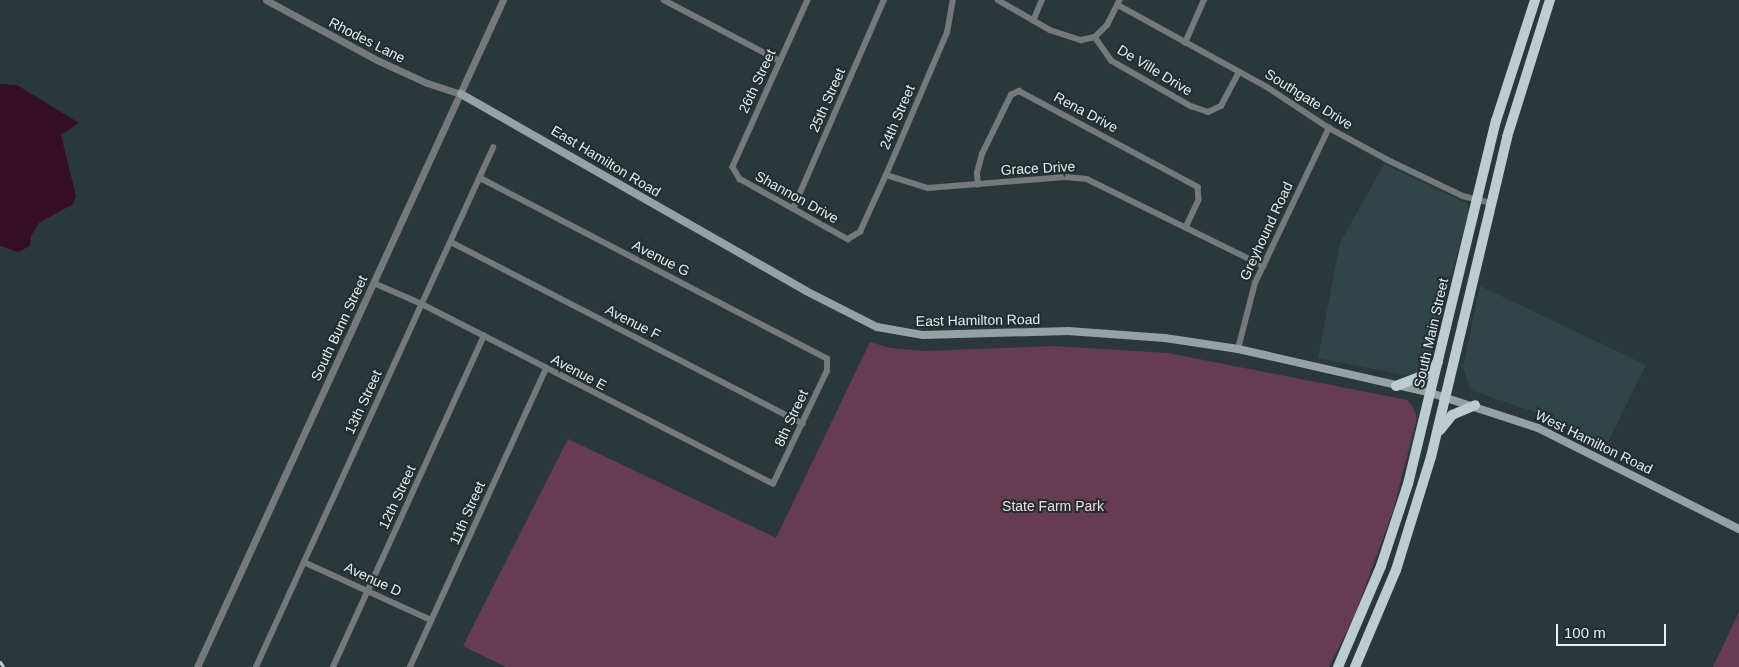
<!DOCTYPE html>
<style>
body{margin:0}
#map{position:relative;width:1739px;height:667px;overflow:hidden;background:#2b383b;font-family:Arial,sans-serif}
div>[style]{position:absolute}
.built>*{inset:0;background:#314549}
.green>*{inset:0;background:#663d50}
.water>*{inset:0;background:#350e22}
.minor>*{height:5.5px;margin:-2.75px;padding:0 2.75px;transform-origin:2.75px;border-radius:2.75px;background:#747a7b}
.tertiary>*{height:7px;margin:-3.5px;padding:0 3.5px;transform-origin:3.5px;border-radius:3.5px;background:#747a7b}
.secondary>*{height:8px;margin:-4px;padding:0 4px;transform-origin:4px;border-radius:4px;background:#96a1a3}
.trunk>*{height:10px;margin:-5px;padding:0 5px;transform-origin:5px;border-radius:5px;background:#bdccce}
.rail>*{height:2.5px;margin-top:-1.25px;transform-origin:0;background:repeating-linear-gradient(90deg,#bdc6c9 0 9px,transparent 0 18px)}
span{translate:-50% -50%;white-space:nowrap;text-align:center;line-height:1.15;-webkit-text-stroke:4px #212e30;paint-order:stroke}
.street-label{font-size:14px;color:#e5edef}
.park-label{font-size:14px;color:#f9d9e7}
.scale{position:absolute;left:1556px;top:624px;width:110px;height:22px;box-sizing:border-box;border:2px solid #e5edef;border-top:0;padding-left:6px;font-size:15px;line-height:18px;white-space:nowrap;color:#e5edef;-webkit-text-stroke:4px #212e30;paint-order:stroke}
</style>
<div id="map">
<div class="built">
<div style="clip-path:polygon(1384px 164px,1466px 203px,1469px 210px,1428px 361px,1417px 373px,1405px 375px,1318px 358px,1340px 243px)"></div>
<div style="clip-path:polygon(1480px 286px,1646px 365px,1606px 446px,1538px 413px,1473px 391px,1469px 386px,1463px 366px)"></div>
</div>
<div class="green">
<div style="clip-path:polygon(870px 342px,890px 348px,924px 351px,1054px 346px,1168px 353px,1407px 400px,1413px 407px,1417px 418px,1393px 511px,1354px 617px,1329px 667px,506px 667px,463px 646px,568px 439px,776px 538px)"></div>
<div style="clip-path:polygon(1739px 612px,1739px 667px,1713px 667px)"></div>
</div>
<div class="water">
<div style="clip-path:polygon(0 84px,17px 85px,79px 123px,61px 135px,76px 196px,73px 204px,39px 223px,31px 236px,30px 246px,18px 252px,0 246px)"></div>
</div>
<div class="minor">
<div style="left:664px;top:0;width:131px;rotate:27.7deg"></div>
<div style="left:808px;top:0;width:183px;rotate:114.2deg"></div>
<div style="left:733px;top:167px;width:14px;rotate:60deg"></div>
<div style="left:740px;top:179px;width:124px;rotate:29.1deg"></div>
<div style="left:848px;top:239px;width:14px;rotate:-30deg"></div>
<div style="left:860px;top:232px;width:63px;rotate:-65.5deg"></div>
<div style="left:886px;top:175px;width:155px;rotate:-66.8deg"></div>
<div style="left:947px;top:33px;width:34px;rotate:-80deg"></div>
<div style="left:998px;top:0;width:60px;rotate:30deg"></div>
<div style="left:1050px;top:30px;width:33px;rotate:18deg"></div>
<div style="left:1081px;top:40px;width:14px;rotate:-12deg"></div>
<div style="left:1095px;top:37px;width:17px;rotate:-45deg"></div>
<div style="left:1107px;top:25px;width:28px;rotate:-63deg"></div>
<div style="left:1118px;top:5px;width:170px;rotate:28.8deg"></div>
<div style="left:1267px;top:87px;width:74px;rotate:33.5deg"></div>
<div style="left:1329px;top:128px;width:65px;rotate:28.5deg"></div>
<div style="left:1386px;top:159px;width:85px;rotate:25.7deg"></div>
<div style="left:1463px;top:196px;width:30px;rotate:14deg"></div>
<div style="left:1033px;top:21px;width:23px;rotate:-67deg"></div>
<div style="left:1095px;top:37px;width:29px;rotate:55deg"></div>
<div style="left:1112px;top:61px;width:91px;rotate:29.7deg"></div>
<div style="left:1191px;top:106px;width:18px;rotate:19deg"></div>
<div style="left:1208px;top:112px;width:14px;rotate:-25deg"></div>
<div style="left:1221px;top:106px;width:38px;rotate:-62deg"></div>
<div style="left:1185px;top:43px;width:47px;rotate:-66.2deg"></div>
<div style="left:886px;top:175px;width:44px;rotate:17.2deg"></div>
<div style="left:928px;top:188px;width:137px;rotate:-4.6deg"></div>
<div style="left:1065px;top:177px;width:22px;rotate:5deg"></div>
<div style="left:1087px;top:179px;width:197px;rotate:26.2deg"></div>
<div style="left:978px;top:185px;width:12px;rotate:-95deg"></div>
<div style="left:977px;top:173px;width:20px;rotate:-75deg"></div>
<div style="left:982px;top:154px;width:66px;rotate:-63.8deg"></div>
<div style="left:1011px;top:95px;width:9px;rotate:-27deg"></div>
<div style="left:1019px;top:91px;width:203px;rotate:28.2deg"></div>
<div style="left:1198px;top:187px;width:13px;rotate:86deg"></div>
<div style="left:1199px;top:200px;width:29px;rotate:115deg"></div>
<div style="left:793px;top:209px;width:228px;rotate:-66.5deg"></div>
<div style="left:451px;top:242px;width:396px;rotate:27.3deg"></div>
<div style="left:374px;top:283px;width:52px;rotate:23.6deg"></div>
<div style="left:422px;top:304px;width:394px;rotate:27.1deg"></div>
<div style="left:773px;top:484px;width:125px;rotate:-64.5deg"></div>
<div style="left:827px;top:371px;width:12px;rotate:-90deg"></div>
<div style="left:827px;top:359px;width:391px;rotate:-152.5deg"></div>
<div style="left:1238px;top:349px;width:68px;rotate:-75.6deg"></div>
<div style="left:1255px;top:283px;width:172px;rotate:-64.5deg"></div>
<div style="left:304px;top:562px;width:140px;rotate:24.5deg"></div>
<div style="left:256px;top:667px;width:571px;rotate:-65.46deg"></div>
<div style="left:333px;top:667px;width:364px;rotate:-65.5deg"></div>
<div style="left:410px;top:667px;width:328px;rotate:-65.5deg"></div>
</div>
<div class="tertiary">
<div style="left:266px;top:0;width:128px;rotate:28.4deg"></div>
<div style="left:379px;top:61px;width:53px;rotate:24.6deg"></div>
<div style="left:427px;top:83px;width:36px;rotate:18deg"></div>
<div style="left:197px;top:667px;width:734px;rotate:-65.36deg"></div>
</div>
<div class="secondary">
<div style="left:461px;top:94px;width:397px;rotate:29.7deg"></div>
<div style="left:806px;top:291px;width:80px;rotate:26.9deg"></div>
<div style="left:877px;top:327px;width:47px;rotate:9.9deg"></div>
<div style="left:923px;top:335px;width:145px;rotate:-1.6deg"></div>
<div style="left:1068px;top:331px;width:97px;rotate:4.1deg"></div>
<div style="left:1165px;top:338px;width:74px;rotate:8.6deg"></div>
<div style="left:1238px;top:349px;width:198px;rotate:12.8deg"></div>
<div style="left:1431px;top:393px;width:113px;rotate:18.1deg"></div>
<div style="left:1538px;top:428px;width:225px;rotate:26.7deg"></div>
</div>
<div class="trunk">
<div style="left:1396px;top:386px;width:30px;rotate:-21deg"></div>
<div style="left:1424px;top:375px;width:19px;rotate:-43deg"></div>
<div style="left:1440px;top:430px;width:19px;rotate:-51deg"></div>
<div style="left:1452px;top:415px;width:25px;rotate:-23deg"></div>
<div style="left:1338px;top:667px;width:110px;rotate:-66.9deg"></div>
<div style="left:1381px;top:566px;width:86px;rotate:-71.8deg"></div>
<div style="left:1408px;top:484px;width:374px;rotate:-76.4deg"></div>
<div style="left:1496px;top:121px;width:127px;rotate:-72.1deg"></div>
<div style="left:1355px;top:667px;width:105px;rotate:-67.1deg"></div>
<div style="left:1396px;top:570px;width:118px;rotate:-72.8deg"></div>
<div style="left:1431px;top:457px;width:329px;rotate:-76.6deg"></div>
<div style="left:1507px;top:137px;width:144px;rotate:-72.6deg"></div>
</div>
<div class="rail">
<div style="left:0;top:661px;width:7px;rotate:56deg"></div>
</div>
<div class="street-label">
<span style="left:367px;top:40px;rotate:27deg">Rhodes Lane</span>
<span style="left:1155px;top:70px;rotate:31deg">De Ville Drive</span>
<span style="left:757px;top:81px;rotate:-65deg">26th Street</span>
<span style="left:1309px;top:99px;rotate:32deg">Southgate Drive</span>
<span style="left:827px;top:100px;rotate:-66deg">25th Street</span>
<span style="left:1086px;top:112px;rotate:28deg">Rena Drive</span>
<span style="left:897px;top:117px;rotate:-67deg">24th Street</span>
<span style="left:606px;top:161px;rotate:31deg">East Hamilton Road</span>
<span style="left:1038px;top:168px;rotate:-3deg">Grace Drive</span>
<span style="left:797px;top:197px;rotate:29deg">Shannon Drive</span>
<span style="left:1266px;top:231px;rotate:-65deg">Greyhound Road</span>
<span style="left:661px;top:258px;rotate:27deg">Avenue G</span>
<span style="left:978px;top:320px;rotate:-1deg">East Hamilton Road</span>
<span style="left:633px;top:322px;rotate:27deg">Avenue F</span>
<span style="left:339px;top:328px;rotate:-65deg">South Bunn Street</span>
<span style="left:1431px;top:333px;rotate:-77deg">South Main Street</span>
<span style="left:579px;top:372px;rotate:28deg">Avenue E</span>
<span style="left:363px;top:402px;rotate:-65deg">13th Street</span>
<span style="left:791px;top:418px;rotate:-65deg">8th Street</span>
<span style="left:1594px;top:442px;rotate:26deg">West Hamilton Road</span>
<span style="left:397px;top:497px;rotate:-65deg">12th Street</span>
<span style="left:467px;top:513px;rotate:-66deg">11th Street</span>
<span style="left:373px;top:579px;rotate:25deg">Avenue D</span>
</div>
<div class="park-label">
<span style="left:1053px;top:506px">State Farm Park</span>
</div>
<div class="scale">100 m</div>
</div>
